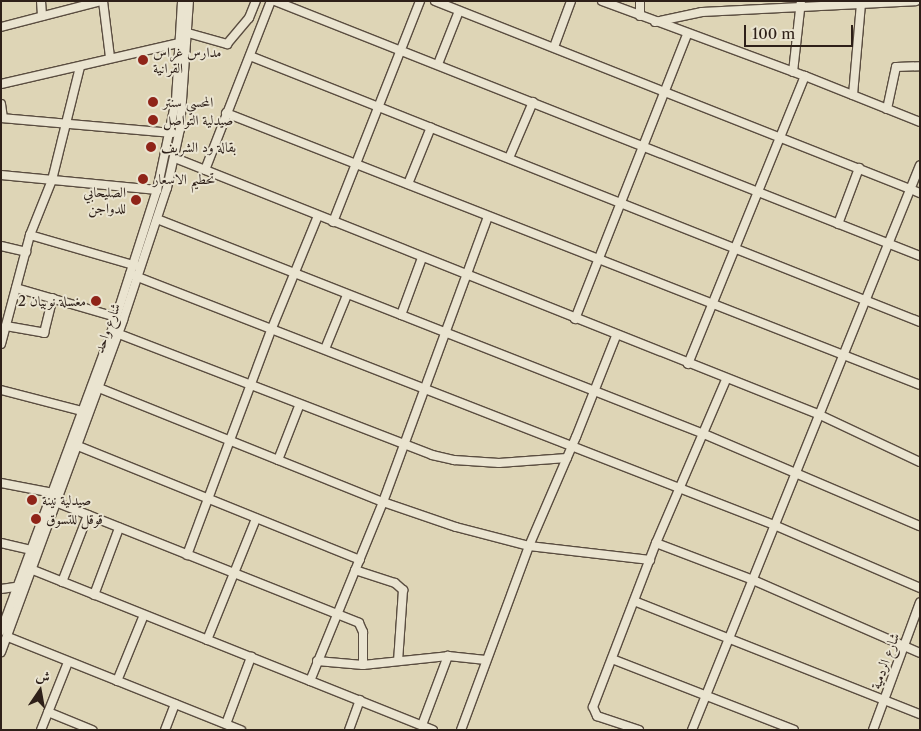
<!DOCTYPE html>
<meta charset="utf-8">
<style>
body{margin:0}
#map{position:relative;width:921px;height:731px;overflow:hidden;background:#ded5b6;font-family:"Libre Caslon Text",Amiri,serif}
div>[style]{position:absolute}
.roads{filter:drop-shadow(1px 0 #5a4d40) drop-shadow(-1px 0 #5a4d40) drop-shadow(0 1px #5a4d40) drop-shadow(0 -1px #5a4d40)}
.minor>*{height:8px;margin:-4px;padding:0 4px;transform-origin:4px;border-radius:4px;background:#eae4d0}
.dots>*{width:14px;height:14px;translate:-50% -50%;box-sizing:border-box;border:2px solid #eae4d0;border-radius:50%}
span{translate:-50% -50%;white-space:nowrap;text-align:center;line-height:1.15;-webkit-text-stroke:4px #eae4d0;paint-order:stroke}
.poi-label{font-size:14px;color:#2e2019}
.left{translate:0 -50%;text-align:left}
.right{translate:-100% -50%;text-align:right}
.street-label{font-size:14px;color:#2e2019}
.frame{position:absolute;inset:0;border:2px solid #2e2019;pointer-events:none}
.north{position:absolute;left:15px;top:666px;width:50px;height:50px;-webkit-text-stroke:4px #eae4d0;paint-order:stroke;rotate:12deg;font-size:14px;font-weight:700;line-height:20px;text-align:center;color:#2e2019}
.north::after{content:'';display:block;margin:auto;width:18px;height:22px;background:#2e2019;clip-path:polygon(50% 0,100% 100%,50% 72%,0 100%)}
.scale{position:absolute;left:744px;top:25px;width:109px;height:22px;box-sizing:border-box;border:2px solid #2e2019;border-top:0;padding-left:6px;font-size:15px;line-height:18px;white-space:nowrap;color:#2e2019;-webkit-text-stroke:4px #eae4d0;paint-order:stroke}
</style>
<div id="map">
<div class="roads">
<div class="minor">
<div style="left:41px;top:1px;width:15px;rotate:86deg"></div>
<div style="left:103px;top:1px;width:56px;rotate:82.9deg"></div>
<div style="left:275px;top:1px;width:694px;rotate:21.57deg"></div>
<div style="left:435px;top:1px;width:522px;rotate:21.6deg"></div>
<div style="left:602px;top:1px;width:216px;rotate:20.3deg"></div>
<div style="left:805px;top:76px;width:124px;rotate:21.8deg"></div>
<div style="left:640px;top:16px;width:15px;rotate:-90deg"></div>
<div style="left:655px;top:22px;width:48px;rotate:-12deg"></div>
<div style="left:702px;top:12px;width:214px;rotate:-2.9deg"></div>
<div style="left:1px;top:27px;width:103px;rotate:-14.6deg"></div>
<div style="left:188px;top:33px;width:41px;rotate:15.8deg"></div>
<div style="left:227px;top:44px;width:34px;rotate:-50deg"></div>
<div style="left:249px;top:18px;width:18px;rotate:-68deg"></div>
<div style="left:554px;top:47px;width:49px;rotate:-69.7deg"></div>
<div style="left:250px;top:56px;width:721px;rotate:21.65deg"></div>
<div style="left:438px;top:64px;width:57px;rotate:-68.4deg"></div>
<div style="left:793px;top:72px;width:71px;rotate:-83.6deg"></div>
<div style="left:1px;top:84px;width:183px;rotate:-13deg"></div>
<div style="left:853px;top:95px;width:91px;rotate:-85deg"></div>
<div style="left:1px;top:104px;width:14px;rotate:82deg"></div>
<div style="left:887px;top:109px;width:43px;rotate:-77.9deg"></div>
<div style="left:896px;top:67px;width:24px;rotate:-2deg"></div>
<div style="left:226px;top:113px;width:745px;rotate:21.4deg"></div>
<div style="left:1px;top:118px;width:172px;rotate:5deg"></div>
<div style="left:175px;top:158px;width:694px;rotate:21.72deg"></div>
<div style="left:820px;top:415px;width:110px;rotate:25.2deg"></div>
<div style="left:509px;top:158px;width:61px;rotate:-66.8deg"></div>
<div style="left:205px;top:170px;width:181px;rotate:-68.7deg"></div>
<div style="left:1px;top:175px;width:157px;rotate:5.5deg"></div>
<div style="left:408px;top:184px;width:61px;rotate:-68deg"></div>
<div style="left:157px;top:219px;width:588px;rotate:21.46deg"></div>
<div style="left:704px;top:434px;width:235px;rotate:23.1deg"></div>
<div style="left:333px;top:222px;width:238px;rotate:-68.5deg"></div>
<div style="left:838px;top:224px;width:60px;rotate:-69.4deg"></div>
<div style="left:30px;top:235px;width:111px;rotate:16.2deg"></div>
<div style="left:1px;top:246px;width:26px;rotate:13deg"></div>
<div style="left:130px;top:274px;width:691px;rotate:21.29deg"></div>
<div style="left:774px;top:525px;width:159px;rotate:23.3deg"></div>
<div style="left:16px;top:288px;width:104px;rotate:16.2deg"></div>
<div style="left:401px;top:315px;width:61px;rotate:-69.8deg"></div>
<div style="left:575px;top:319px;width:305px;rotate:-68.5deg"></div>
<div style="left:6px;top:326px;width:39px;rotate:10deg"></div>
<div style="left:44px;top:333px;width:36px;rotate:-76deg"></div>
<div style="left:119px;top:334px;width:336px;rotate:21.1deg"></div>
<div style="left:432px;top:455px;width:23px;rotate:13deg"></div>
<div style="left:454px;top:460px;width:45px;rotate:3.8deg"></div>
<div style="left:499px;top:463px;width:68px;rotate:-4.2deg"></div>
<div style="left:1px;top:344px;width:113px;rotate:-75.1deg"></div>
<div style="left:30px;top:235px;width:59px;rotate:-68.2deg"></div>
<div style="left:52px;top:180px;width:116px;rotate:-76.1deg"></div>
<div style="left:325px;top:349px;width:58px;rotate:-67.8deg"></div>
<div style="left:688px;top:364px;width:311px;rotate:-67.9deg"></div>
<div style="left:99px;top:388px;width:306px;rotate:21.9deg"></div>
<div style="left:383px;top:502px;width:77px;rotate:18.9deg"></div>
<div style="left:456px;top:527px;width:75px;rotate:14.6deg"></div>
<div style="left:529px;top:546px;width:122px;rotate:6.6deg"></div>
<div style="left:1px;top:390px;width:84px;rotate:14.5deg"></div>
<div style="left:78px;top:446px;width:304px;rotate:22deg"></div>
<div style="left:278px;top:460px;width:58px;rotate:-68.7deg"></div>
<div style="left:1px;top:483px;width:53px;rotate:10.9deg"></div>
<div style="left:58px;top:503px;width:324px;rotate:21.7deg"></div>
<div style="left:359px;top:623px;width:10px;rotate:66deg"></div>
<div style="left:363px;top:632px;width:33px;rotate:90deg"></div>
<div style="left:1px;top:543px;width:37px;rotate:13deg"></div>
<div style="left:656px;top:543px;width:104px;rotate:20.9deg"></div>
<div style="left:753px;top:580px;width:182px;rotate:23.6deg"></div>
<div style="left:187px;top:555px;width:242px;rotate:-69.5deg"></div>
<div style="left:272px;top:328px;width:121px;rotate:-67.7deg"></div>
<div style="left:28px;top:568px;width:436px;rotate:21.8deg"></div>
<div style="left:355px;top:570px;width:42px;rotate:18deg"></div>
<div style="left:395px;top:583px;width:11px;rotate:41deg"></div>
<div style="left:403px;top:590px;width:71px;rotate:94deg"></div>
<div style="left:62px;top:582px;width:72px;rotate:-68.8deg"></div>
<div style="left:1px;top:589px;width:21px;rotate:-8deg"></div>
<div style="left:94px;top:595px;width:72px;rotate:-69.5deg"></div>
<div style="left:634px;top:601px;width:308px;rotate:21.6deg"></div>
<div style="left:1px;top:631px;width:318px;rotate:-69.7deg"></div>
<div style="left:111px;top:333px;width:150px;rotate:-72.2deg"></div>
<div style="left:157px;top:190px;width:92px;rotate:-78.1deg"></div>
<div style="left:176px;top:100px;width:99px;rotate:-86.5deg"></div>
<div style="left:8px;top:637px;width:251px;rotate:21.8deg"></div>
<div style="left:207px;top:640px;width:131px;rotate:-68deg"></div>
<div style="left:1px;top:652px;width:354px;rotate:-69.8deg"></div>
<div style="left:123px;top:320px;width:139px;rotate:-71.6deg"></div>
<div style="left:167px;top:188px;width:60px;rotate:-77.6deg"></div>
<div style="left:180px;top:129px;width:128px;rotate:-86deg"></div>
<div style="left:612px;top:659px;width:195px;rotate:21.3deg"></div>
<div style="left:317px;top:661px;width:46px;rotate:5deg"></div>
<div style="left:363px;top:665px;width:85px;rotate:-6deg"></div>
<div style="left:448px;top:656px;width:38px;rotate:6deg"></div>
<div style="left:117px;top:681px;width:71px;rotate:-67.8deg"></div>
<div style="left:310px;top:681px;width:193px;rotate:-67.8deg"></div>
<div style="left:383px;top:502px;width:304px;rotate:-69.8deg"></div>
<div style="left:48px;top:712px;width:48px;rotate:22.2deg"></div>
<div style="left:226px;top:724px;width:72px;rotate:-69.5deg"></div>
<div style="left:422px;top:725px;width:74px;rotate:-69.4deg"></div>
<div style="left:41px;top:730px;width:73px;rotate:-68.3deg"></div>
<div style="left:165px;top:730px;width:28px;rotate:-69deg"></div>
<div style="left:349px;top:730px;width:32px;rotate:-70deg"></div>
<div style="left:461px;top:730px;width:196px;rotate:-69.7deg"></div>
<div style="left:529px;top:546px;width:119px;rotate:-66.7deg"></div>
<div style="left:576px;top:437px;width:109px;rotate:-68.4deg"></div>
<div style="left:639px;top:730px;width:44px;rotate:-161.6deg"></div>
<div style="left:597px;top:716px;width:10px;rotate:-114deg"></div>
<div style="left:593px;top:707px;width:176px;rotate:-69deg"></div>
<div style="left:656px;top:543px;width:177px;rotate:-66.8deg"></div>
<div style="left:692px;top:730px;width:609px;rotate:-68.02deg"></div>
<div style="left:873px;top:730px;width:136px;rotate:-69.8deg"></div>
</div>
</div>
<div class="dots">
<div style="left:143px;top:60px;background:#8f2418"></div>
<div style="left:153px;top:102px;background:#8f2418"></div>
<div style="left:153px;top:120px;background:#8f2418"></div>
<div style="left:151px;top:147px;background:#8f2418"></div>
<div style="left:143px;top:179px;background:#8f2418"></div>
<div style="left:136px;top:200px;background:#8f2418"></div>
<div style="left:96px;top:301px;background:#8f2418"></div>
<div style="left:32px;top:500px;background:#8f2418"></div>
<div style="left:36px;top:519px;background:#8f2418"></div>
</div>
<div class="poi-label">
<span class="left" style="left:153px;top:60px">مدارس غراس<br>القرانية</span>
<span class="left" style="left:163px;top:102px">المحسي سنتر</span>
<span class="left" style="left:163px;top:120px">صيدلية التواصل</span>
<span class="left" style="left:161px;top:147px">بقالة ود الشريف</span>
<span class="left" style="left:153px;top:179px">تحطيم الاسعار</span>
<span class="right" style="left:126px;top:200px">الصليحابي<br>للدواجن</span>
<span class="right" style="left:86px;top:301px">مغسلة نوبيان 2</span>
<span class="left" style="left:42px;top:500px">صيدلية نينة</span>
<span class="left" style="left:46px;top:519px">قوقل للتسوق</span>
</div>
<div class="street-label">
<span style="left:107px;top:328px;rotate:-70deg">شارع واحد</span>
<span style="left:885px;top:661px;rotate:-70deg">شارع الردمية</span>
</div>
<div class="frame"></div>
<div class="north">ش</div>
<div class="scale">100 m</div>
</div>
